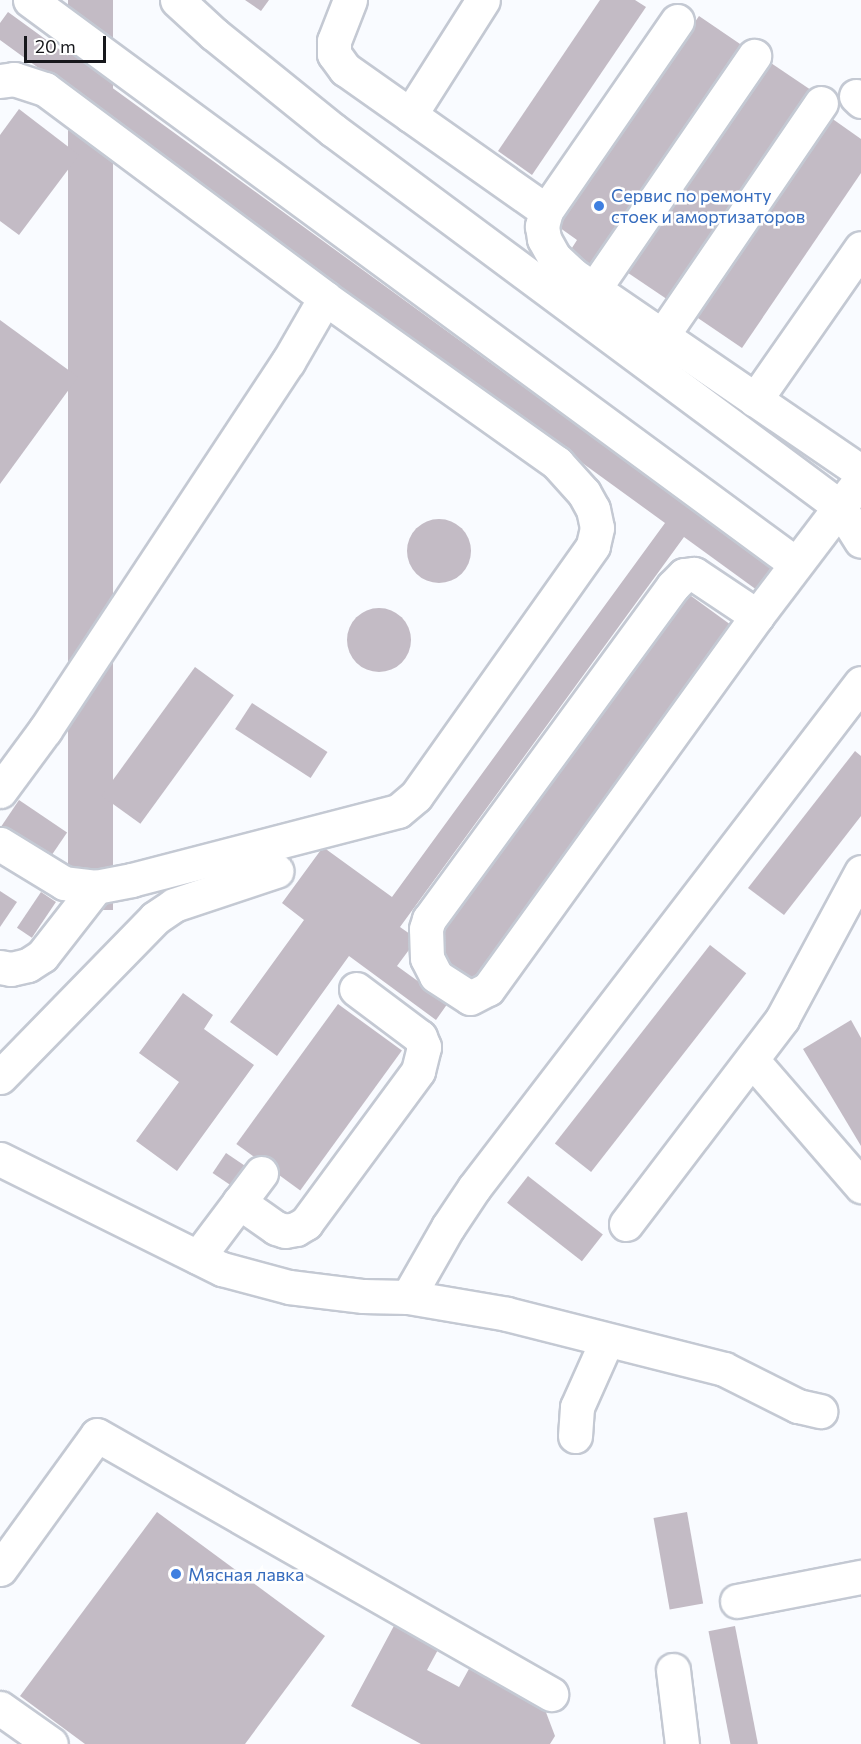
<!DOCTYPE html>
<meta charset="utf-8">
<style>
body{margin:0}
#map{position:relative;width:861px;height:1744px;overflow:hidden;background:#f9fbff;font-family:Commissioner,sans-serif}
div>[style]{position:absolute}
.building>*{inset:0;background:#c3bbc5;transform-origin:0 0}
.round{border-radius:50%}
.roads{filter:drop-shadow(2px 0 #c4c9d3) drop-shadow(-2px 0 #c4c9d3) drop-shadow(0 2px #c4c9d3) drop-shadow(0 -2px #c4c9d3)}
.minor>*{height:33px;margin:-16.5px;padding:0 16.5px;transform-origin:16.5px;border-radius:16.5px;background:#fff}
.dots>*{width:16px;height:16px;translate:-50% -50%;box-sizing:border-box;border:3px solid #fff;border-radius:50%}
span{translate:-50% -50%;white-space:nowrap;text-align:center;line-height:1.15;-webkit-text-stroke:5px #fff;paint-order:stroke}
.shop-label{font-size:18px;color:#366cbe}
.left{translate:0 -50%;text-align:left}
.scale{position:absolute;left:24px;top:36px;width:82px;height:27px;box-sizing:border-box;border:3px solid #17181c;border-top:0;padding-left:8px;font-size:18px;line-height:21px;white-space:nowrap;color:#17181c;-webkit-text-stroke:4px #fff;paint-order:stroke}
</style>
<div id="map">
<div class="building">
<div style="left:68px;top:0;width:45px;height:910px"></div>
<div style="clip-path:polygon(245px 0,269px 0,261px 11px)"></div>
<div style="clip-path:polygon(600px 0,635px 0,646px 7px,532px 175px,498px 151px)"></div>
<div style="clip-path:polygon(8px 12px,777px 571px,761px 593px,684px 537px,400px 927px,417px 939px,397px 966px,448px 1003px,436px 1020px,349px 956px,277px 1056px,230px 1022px,304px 920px,282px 903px,323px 847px,392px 897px,665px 523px,0 40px,0 23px)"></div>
<div style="clip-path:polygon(699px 16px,743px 46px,592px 266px,570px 251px,577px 240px,556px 225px)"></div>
<div style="left:765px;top:59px;width:59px;height:254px;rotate:34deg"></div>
<div style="clip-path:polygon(19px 109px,79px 155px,19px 235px,0 221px,0 135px)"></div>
<div style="clip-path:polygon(827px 115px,861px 139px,861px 173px,742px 348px,692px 314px)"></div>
<div style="clip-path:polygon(0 320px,78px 377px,0 484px)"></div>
<div class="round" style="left:407px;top:519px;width:64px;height:64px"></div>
<div style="clip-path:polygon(687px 593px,731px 625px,471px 983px,447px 967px,437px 939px)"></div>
<div class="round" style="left:347px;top:608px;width:64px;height:64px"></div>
<div style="left:195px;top:667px;width:48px;height:159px;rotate:36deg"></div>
<div style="left:252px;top:703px;width:90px;height:31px;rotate:33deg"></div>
<div style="clip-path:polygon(855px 751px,861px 756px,861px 816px,784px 915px,748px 888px)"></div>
<div style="left:19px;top:800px;width:58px;height:34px;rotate:34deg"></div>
<div style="clip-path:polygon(0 891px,17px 902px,0 927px)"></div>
<div style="left:41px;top:892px;width:18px;height:43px;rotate:34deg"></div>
<div style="left:710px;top:945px;width:46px;height:252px;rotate:38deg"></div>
<div style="clip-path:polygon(183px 993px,213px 1015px,204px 1029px,254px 1065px,177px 1171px,136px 1141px,179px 1082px,139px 1053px)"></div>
<div style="left:338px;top:1004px;width:79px;height:173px;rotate:36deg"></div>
<div style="clip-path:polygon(851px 1020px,861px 1038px,861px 1146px,803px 1049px)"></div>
<div style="left:226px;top:1153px;width:25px;height:24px;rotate:34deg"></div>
<div style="left:528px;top:1176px;width:95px;height:34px;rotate:38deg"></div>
<div style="clip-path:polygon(157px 1512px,325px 1636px,245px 1744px,85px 1744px,20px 1696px)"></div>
<div style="left:687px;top:1512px;width:93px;height:34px;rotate:80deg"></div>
<div style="clip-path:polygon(396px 1622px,440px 1646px,427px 1670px,459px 1687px,470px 1667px,544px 1707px,555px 1736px,550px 1744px,421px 1744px,351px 1706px)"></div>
<div style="left:735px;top:1626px;width:120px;height:27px;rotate:79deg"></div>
</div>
<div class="roads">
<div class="minor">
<div style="left:30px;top:0;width:951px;rotate:36.36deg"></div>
<div style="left:177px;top:0;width:50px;rotate:42.6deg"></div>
<div style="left:214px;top:34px;width:153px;rotate:38.9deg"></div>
<div style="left:333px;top:130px;width:630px;rotate:36.62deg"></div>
<div style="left:839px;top:506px;width:41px;rotate:57.8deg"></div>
<div style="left:350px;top:0;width:44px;rotate:111.3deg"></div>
<div style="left:334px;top:41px;width:13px;rotate:90deg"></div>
<div style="left:334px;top:54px;width:19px;rotate:54deg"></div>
<div style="left:345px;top:69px;width:246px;rotate:35.2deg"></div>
<div style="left:677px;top:21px;width:231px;rotate:124.6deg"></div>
<div style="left:546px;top:211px;width:16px;rotate:105deg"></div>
<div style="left:542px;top:226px;width:13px;rotate:81deg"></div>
<div style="left:544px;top:239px;width:21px;rotate:61deg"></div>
<div style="left:554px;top:257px;width:25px;rotate:43deg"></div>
<div style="left:572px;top:274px;width:350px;rotate:34.4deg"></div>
<div style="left:0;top:81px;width:14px;rotate:-8deg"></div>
<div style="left:14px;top:79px;width:33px;rotate:18deg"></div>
<div style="left:45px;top:89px;width:349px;rotate:36.7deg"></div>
<div style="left:325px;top:298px;width:285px;rotate:35.4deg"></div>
<div style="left:557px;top:463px;width:40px;rotate:48deg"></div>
<div style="left:584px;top:493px;width:18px;rotate:61deg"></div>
<div style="left:593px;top:509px;width:19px;rotate:78deg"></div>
<div style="left:597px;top:528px;width:18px;rotate:103deg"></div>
<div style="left:593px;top:546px;width:306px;rotate:125.3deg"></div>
<div style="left:416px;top:796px;width:23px;rotate:140deg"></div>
<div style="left:398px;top:811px;width:275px;rotate:165.5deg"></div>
<div style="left:132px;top:880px;width:37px;rotate:169deg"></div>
<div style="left:96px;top:887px;width:32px;rotate:-173deg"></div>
<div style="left:64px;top:883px;width:75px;rotate:-148.6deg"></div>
<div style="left:856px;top:96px;width:7px;rotate:45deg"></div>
<div style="left:410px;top:115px;width:136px;rotate:-57.6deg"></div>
<div style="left:594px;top:289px;width:283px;rotate:-55.5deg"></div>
<div style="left:662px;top:336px;width:282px;rotate:-55.7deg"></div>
<div style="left:755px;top:400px;width:185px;rotate:-55.1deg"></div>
<div style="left:757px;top:616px;width:76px;rotate:-146.3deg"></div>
<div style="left:694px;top:574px;width:10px;rotate:174deg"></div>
<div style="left:684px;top:575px;width:16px;rotate:135deg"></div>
<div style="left:673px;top:586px;width:413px;rotate:126.2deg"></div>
<div style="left:429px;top:919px;width:10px;rotate:107deg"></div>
<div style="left:426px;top:929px;width:29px;rotate:88deg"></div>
<div style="left:427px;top:958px;width:20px;rotate:63deg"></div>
<div style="left:436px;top:976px;width:40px;rotate:32.9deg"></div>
<div style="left:470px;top:998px;width:20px;rotate:-27deg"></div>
<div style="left:488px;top:989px;width:460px;rotate:-54.2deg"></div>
<div style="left:757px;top:616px;width:172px;rotate:-52.8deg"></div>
<div style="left:0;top:791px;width:76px;rotate:-53.6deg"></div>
<div style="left:45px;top:730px;width:441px;rotate:-56.6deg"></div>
<div style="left:288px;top:362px;width:74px;rotate:-60deg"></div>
<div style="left:0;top:967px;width:11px;rotate:10deg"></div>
<div style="left:11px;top:969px;width:17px;rotate:-13deg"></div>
<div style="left:28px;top:965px;width:17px;rotate:-33deg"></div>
<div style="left:42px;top:956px;width:88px;rotate:-52deg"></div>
<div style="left:752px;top:1060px;width:167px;rotate:49.1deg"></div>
<div style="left:0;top:1077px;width:222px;rotate:-45.7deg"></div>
<div style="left:155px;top:918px;width:23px;rotate:-34deg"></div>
<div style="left:174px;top:905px;width:108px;rotate:-18.4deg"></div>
<div style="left:0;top:1159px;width:248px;rotate:26.4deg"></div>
<div style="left:222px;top:1269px;width:69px;rotate:15deg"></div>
<div style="left:289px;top:1287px;width:75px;rotate:6.9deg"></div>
<div style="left:363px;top:1296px;width:45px;rotate:1.3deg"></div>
<div style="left:408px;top:1297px;width:81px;rotate:-60.3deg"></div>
<div style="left:448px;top:1227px;width:47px;rotate:-56.3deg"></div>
<div style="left:474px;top:1188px;width:636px;rotate:-52.54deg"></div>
<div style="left:239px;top:1202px;width:45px;rotate:35.1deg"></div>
<div style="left:276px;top:1228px;width:9px;rotate:18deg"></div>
<div style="left:285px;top:1231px;width:11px;rotate:-10deg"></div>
<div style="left:296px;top:1229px;width:12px;rotate:-31deg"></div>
<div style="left:306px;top:1223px;width:189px;rotate:-53.6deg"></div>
<div style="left:418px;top:1071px;width:25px;rotate:-76deg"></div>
<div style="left:424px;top:1047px;width:11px;rotate:-112deg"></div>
<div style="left:420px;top:1037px;width:80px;rotate:-143.1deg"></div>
<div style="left:626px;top:1224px;width:258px;rotate:-52.7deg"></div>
<div style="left:782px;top:1019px;width:167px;rotate:-61.7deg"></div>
<div style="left:198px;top:1257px;width:105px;rotate:-53.1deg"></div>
<div style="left:408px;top:1297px;width:100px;rotate:9.7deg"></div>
<div style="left:507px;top:1314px;width:224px;rotate:14.2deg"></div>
<div style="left:724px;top:1369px;width:83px;rotate:26.6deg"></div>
<div style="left:798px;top:1406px;width:23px;rotate:13deg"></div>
<div style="left:575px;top:1436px;width:29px;rotate:-86deg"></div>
<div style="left:577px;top:1407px;width:73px;rotate:-65.9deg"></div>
<div style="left:0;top:1569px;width:165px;rotate:-54.1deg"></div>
<div style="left:97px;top:1435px;width:523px;rotate:29.7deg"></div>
<div style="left:737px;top:1601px;width:126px;rotate:-11deg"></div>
<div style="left:673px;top:1670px;width:75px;rotate:83.1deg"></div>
<div style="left:0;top:1708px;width:62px;rotate:35.2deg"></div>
</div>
</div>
<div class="dots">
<div style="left:599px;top:206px;background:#3f7fe0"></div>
<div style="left:176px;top:1574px;background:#3f7fe0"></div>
</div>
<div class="shop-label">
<span class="left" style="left:611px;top:206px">Сервис по ремонту<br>стоек и амортизаторов</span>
<span class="left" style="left:188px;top:1574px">Мясная лавка</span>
</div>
<div class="scale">20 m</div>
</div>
